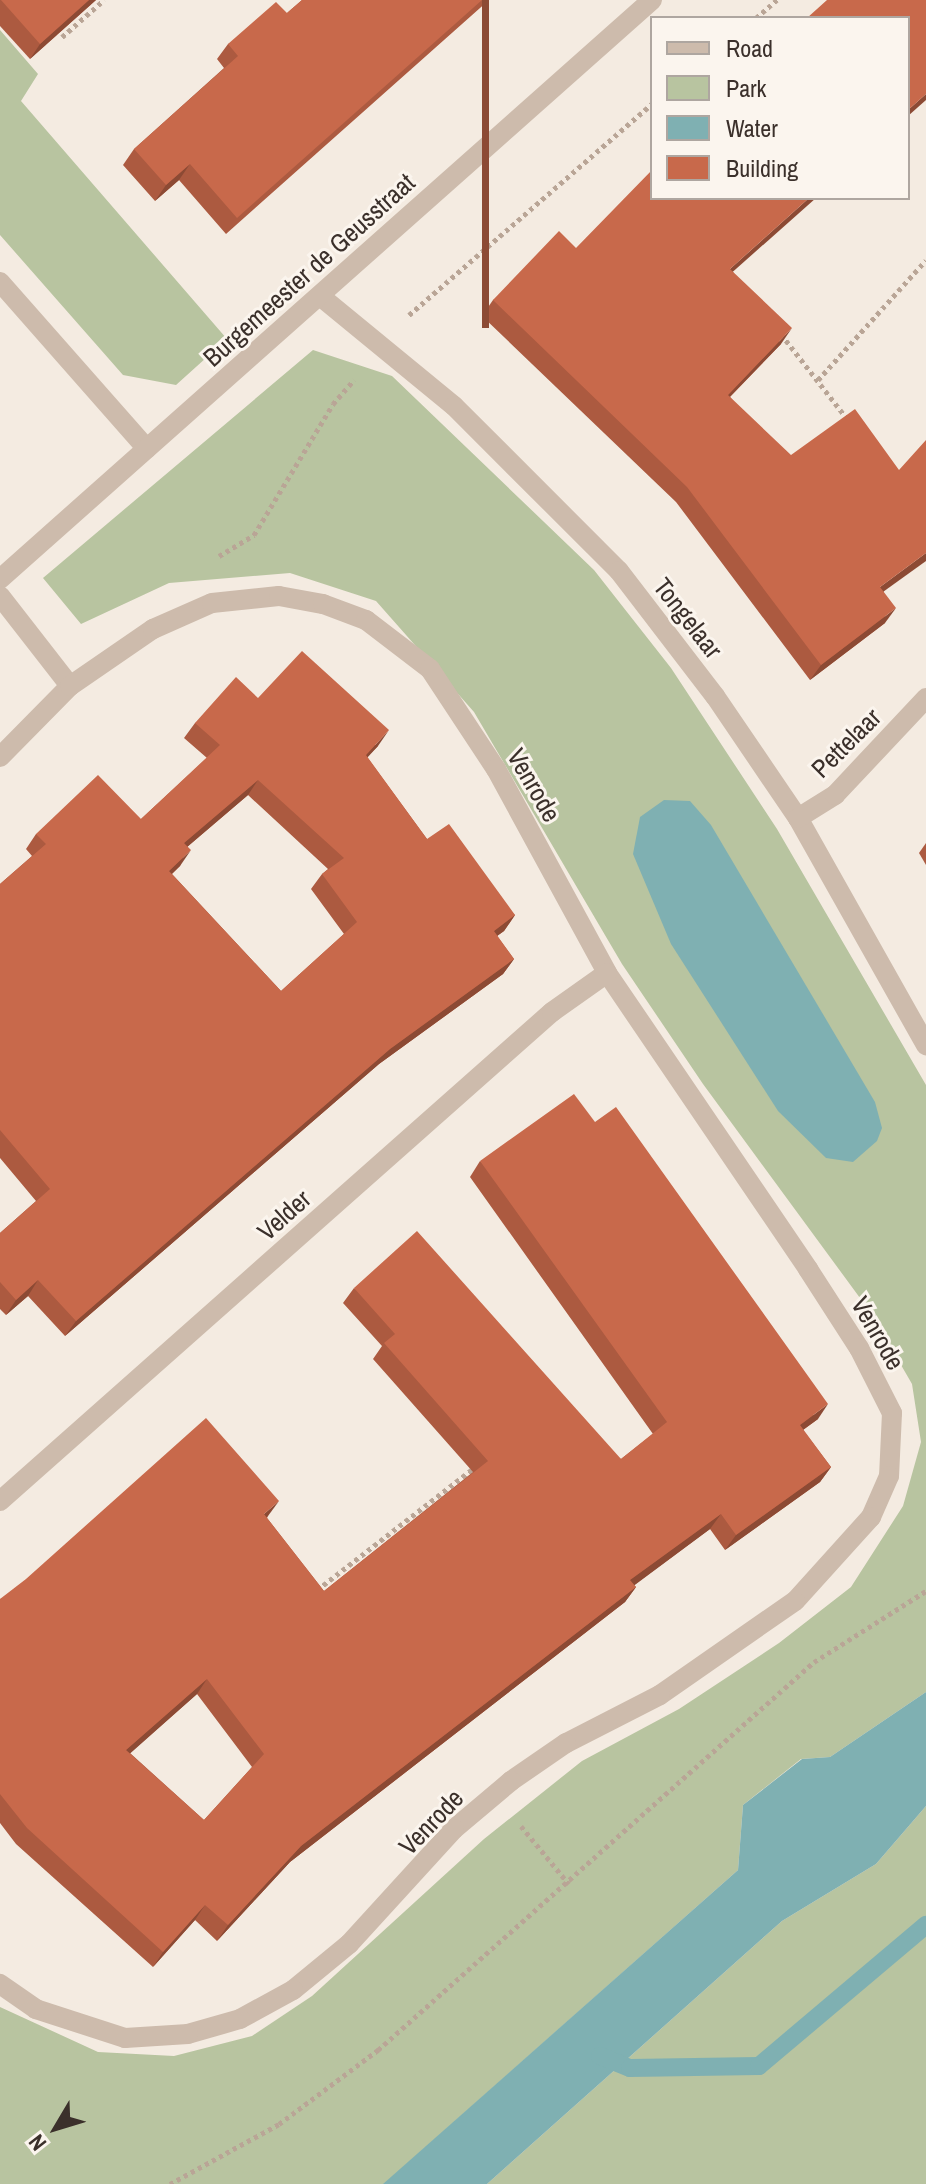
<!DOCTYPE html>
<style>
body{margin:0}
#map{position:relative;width:926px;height:2184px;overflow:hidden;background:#f4ebe1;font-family:"Archivo Narrow",sans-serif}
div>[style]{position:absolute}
.green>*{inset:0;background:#b8c4a0}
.water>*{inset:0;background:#7fb0b2}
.stream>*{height:18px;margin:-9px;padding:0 9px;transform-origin:9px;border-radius:9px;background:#7fb0b2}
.path>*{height:5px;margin-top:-2.5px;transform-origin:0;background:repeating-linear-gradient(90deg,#b9a596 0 4px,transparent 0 8px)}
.minor>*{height:20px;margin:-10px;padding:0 10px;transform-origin:10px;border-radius:10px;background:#cdbbac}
.wall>*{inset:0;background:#ac5a40}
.shaded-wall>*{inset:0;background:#8c4a34;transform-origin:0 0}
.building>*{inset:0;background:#c8694b}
span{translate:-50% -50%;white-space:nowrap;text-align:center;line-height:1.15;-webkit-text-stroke:6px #fbf5ee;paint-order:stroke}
.street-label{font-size:26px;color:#3b302b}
.legend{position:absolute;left:650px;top:16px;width:260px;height:184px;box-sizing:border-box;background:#fbf5ee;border:2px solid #aea6a0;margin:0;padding:10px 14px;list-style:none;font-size:24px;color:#3b302b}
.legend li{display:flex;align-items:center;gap:16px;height:40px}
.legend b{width:40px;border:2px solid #aea6a0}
.north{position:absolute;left:16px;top:2088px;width:80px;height:80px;-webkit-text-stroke:6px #fbf5ee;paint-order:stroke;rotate:232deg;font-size:22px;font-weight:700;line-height:32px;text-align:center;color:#3b302b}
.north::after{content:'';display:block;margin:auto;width:28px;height:36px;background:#3b302b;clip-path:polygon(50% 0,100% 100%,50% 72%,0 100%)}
</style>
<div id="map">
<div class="green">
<div style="clip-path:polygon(0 30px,38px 74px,21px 101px,227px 339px,176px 385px,123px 375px,0 235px)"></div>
<div style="clip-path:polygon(313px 350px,392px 376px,594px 570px,671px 668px,777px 829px,926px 1085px,926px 1692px,830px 1757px,801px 1759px,743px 1805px,738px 1870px,384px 2184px,0 2184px,0 2007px,98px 2052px,174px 2056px,252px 2036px,312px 1996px,484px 1839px,582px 1761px,679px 1709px,779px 1643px,851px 1587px,903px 1506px,921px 1442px,912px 1384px,871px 1313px,703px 1084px,622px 964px,474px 712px,376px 601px,290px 573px,169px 583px,81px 624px,43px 578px)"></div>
<div style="clip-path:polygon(926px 1806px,926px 2184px,487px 2184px,782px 1921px,876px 1864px)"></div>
</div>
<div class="water">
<div style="clip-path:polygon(664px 800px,690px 801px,711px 825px,875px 1102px,882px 1128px,877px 1141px,853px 1162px,826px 1158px,778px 1111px,671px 944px,633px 854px,640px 817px)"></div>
<div style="clip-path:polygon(926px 1692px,926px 1806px,876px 1864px,782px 1921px,487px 2184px,383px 2184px,738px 1870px,743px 1805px,802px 1759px,830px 1757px)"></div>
</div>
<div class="stream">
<div style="left:600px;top:2056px;width:32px;rotate:22deg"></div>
<div style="left:630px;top:2068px;width:129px;rotate:-0.9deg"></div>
<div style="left:759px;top:2066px;width:219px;rotate:-40.2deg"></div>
</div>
<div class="path">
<div style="left:756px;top:18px;width:28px;rotate:-41deg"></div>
<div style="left:62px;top:37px;width:56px;rotate:-41.4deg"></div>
<div style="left:409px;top:315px;width:322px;rotate:-41deg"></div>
<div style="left:781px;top:334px;width:110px;rotate:52deg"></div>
<div style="left:818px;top:380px;width:161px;rotate:-48deg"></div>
<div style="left:219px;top:556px;width:41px;rotate:-31deg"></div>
<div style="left:254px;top:535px;width:153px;rotate:-58.9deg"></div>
<div style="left:333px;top:404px;width:32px;rotate:-49deg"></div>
<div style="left:317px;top:1590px;width:202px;rotate:-37.9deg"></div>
<div style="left:521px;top:1826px;width:75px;rotate:50.4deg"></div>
<div style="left:170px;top:2184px;width:124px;rotate:-28.8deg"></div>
<div style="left:279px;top:2124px;width:124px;rotate:-36.8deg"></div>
<div style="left:378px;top:2050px;width:584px;rotate:-41.67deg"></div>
<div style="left:814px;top:1662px;width:133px;rotate:-32.4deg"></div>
</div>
<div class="minor">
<div style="left:0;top:282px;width:222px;rotate:48.6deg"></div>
<div style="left:320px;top:296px;width:173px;rotate:39.4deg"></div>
<div style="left:454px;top:406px;width:233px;rotate:45deg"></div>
<div style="left:619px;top:571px;width:158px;rotate:52.5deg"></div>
<div style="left:715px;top:696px;width:148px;rotate:55.8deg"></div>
<div style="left:798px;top:818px;width:261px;rotate:60.6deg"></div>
<div style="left:0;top:579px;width:872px;rotate:-41.61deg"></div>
<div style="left:0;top:596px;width:114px;rotate:52.1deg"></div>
<div style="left:0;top:757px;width:100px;rotate:-45.4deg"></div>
<div style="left:70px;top:686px;width:101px;rotate:-34.5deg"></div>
<div style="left:153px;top:629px;width:64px;rotate:-23.8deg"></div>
<div style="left:212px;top:603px;width:67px;rotate:-6deg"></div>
<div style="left:279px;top:596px;width:45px;rotate:10.3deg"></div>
<div style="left:323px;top:604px;width:46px;rotate:20.4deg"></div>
<div style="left:366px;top:620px;width:81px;rotate:37.4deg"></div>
<div style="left:430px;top:669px;width:120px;rotate:56.6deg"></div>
<div style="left:496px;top:769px;width:232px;rotate:61.4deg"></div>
<div style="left:607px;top:973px;width:358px;rotate:55.8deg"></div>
<div style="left:808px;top:1269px;width:94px;rotate:57.2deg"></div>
<div style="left:859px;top:1348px;width:73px;rotate:63.1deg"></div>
<div style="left:892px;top:1413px;width:63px;rotate:92.7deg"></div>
<div style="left:889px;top:1476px;width:45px;rotate:113.7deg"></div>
<div style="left:871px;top:1517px;width:113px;rotate:132.1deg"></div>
<div style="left:795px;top:1601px;width:165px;rotate:145.2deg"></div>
<div style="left:660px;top:1695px;width:106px;rotate:152.9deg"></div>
<div style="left:566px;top:1743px;width:67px;rotate:145.4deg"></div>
<div style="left:511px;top:1781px;width:75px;rotate:139.9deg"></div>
<div style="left:454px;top:1829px;width:156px;rotate:132.4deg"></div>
<div style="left:349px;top:1944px;width:72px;rotate:140.6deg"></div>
<div style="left:293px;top:1990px;width:60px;rotate:151.3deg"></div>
<div style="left:240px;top:2019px;width:54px;rotate:163.9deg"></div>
<div style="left:188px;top:2034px;width:63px;rotate:176.4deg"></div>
<div style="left:125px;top:2038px;width:94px;rotate:-162deg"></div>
<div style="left:36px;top:2009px;width:44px;rotate:-145.2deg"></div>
<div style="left:798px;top:818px;width:44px;rotate:-31.9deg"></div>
<div style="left:835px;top:795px;width:133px;rotate:-46.8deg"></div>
<div style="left:0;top:1501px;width:737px;rotate:-41.54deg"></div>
<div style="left:552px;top:1012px;width:67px;rotate:-35.3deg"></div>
</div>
<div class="wall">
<div style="clip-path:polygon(0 0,96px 0,30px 59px,0 26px)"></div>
<div style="clip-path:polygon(302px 0,489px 0,226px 234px,179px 180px,155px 201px,123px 165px,134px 149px,224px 68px,217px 59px,228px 44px,287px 13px)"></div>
<div style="clip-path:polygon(576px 248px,733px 272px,781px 344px,730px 397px,884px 592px,885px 623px,810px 680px,676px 502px,482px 316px,493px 300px)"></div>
<div style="clip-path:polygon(evenodd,258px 698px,378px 746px,367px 757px,427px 839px,515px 915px,504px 931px,497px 936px,514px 959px,503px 974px,379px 1064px,65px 1336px,28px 1296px,6px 1315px,0 1309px,0 1233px,36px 1201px,0 1158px,0 884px,32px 856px,26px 849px,36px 834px,141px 819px,207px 758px,184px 738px,195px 723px,258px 698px,248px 795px,328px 869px,322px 874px,311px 889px,344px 934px,281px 991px,172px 874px,180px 866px,187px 847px,248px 795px)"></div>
<div style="clip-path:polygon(926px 843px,926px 865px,919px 853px)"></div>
<div style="clip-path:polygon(evenodd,480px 1161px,818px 1419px,803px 1430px,831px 1467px,820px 1482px,725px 1550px,710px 1529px,634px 1585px,636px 1587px,625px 1602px,290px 1862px,217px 1941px,195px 1920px,153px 1967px,16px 1844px,0 1823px,0 1599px,268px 1516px,267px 1518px,324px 1591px,473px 1472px,373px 1359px,382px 1346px,343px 1303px,354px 1288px,621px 1459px,653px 1434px,470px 1177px,480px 1161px,197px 1694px,252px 1767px,204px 1820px,130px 1753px,197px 1694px)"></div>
</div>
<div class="shaded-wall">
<div style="clip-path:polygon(89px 0,96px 0,30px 59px,40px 44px)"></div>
<div style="left:482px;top:0;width:7px;height:328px"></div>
<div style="clip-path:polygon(926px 94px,926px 100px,908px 116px,908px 110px)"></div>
<div style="clip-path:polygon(190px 164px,179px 180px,155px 201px,166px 185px)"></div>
<div style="clip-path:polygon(809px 198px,816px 198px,719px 284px,730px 269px)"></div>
<div style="clip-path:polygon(792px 328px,781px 344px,717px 410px,728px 395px)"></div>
<div style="clip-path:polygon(926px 553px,926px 561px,869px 602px,880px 587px)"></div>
<div style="clip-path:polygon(896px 608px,885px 623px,810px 680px,821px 665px)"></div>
<div style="clip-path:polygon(389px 730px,378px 746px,355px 771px,366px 755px)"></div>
<div style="clip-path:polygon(258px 780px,248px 795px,173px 859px,184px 843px)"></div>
<div style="clip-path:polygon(191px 850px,180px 866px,159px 886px,169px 871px)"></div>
<div style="clip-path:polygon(515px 915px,504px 931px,483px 946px,494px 931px)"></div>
<div style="clip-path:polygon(514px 959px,503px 974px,379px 1064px,65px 1336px,76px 1321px,390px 1049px)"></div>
<div style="clip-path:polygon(38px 1280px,28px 1296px,6px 1315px,16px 1300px)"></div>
<div style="clip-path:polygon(828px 1404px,818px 1419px,789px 1440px,800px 1425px)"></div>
<div style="clip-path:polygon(831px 1467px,820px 1482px,725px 1550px,736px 1535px)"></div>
<div style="clip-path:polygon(279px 1501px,268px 1516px,253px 1530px,264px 1514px)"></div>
<div style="clip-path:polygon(721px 1514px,710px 1529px,620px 1596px,630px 1580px)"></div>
<div style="clip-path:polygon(636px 1587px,625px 1602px,290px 1862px,217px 1941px,228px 1925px,301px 1846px)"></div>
<div style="clip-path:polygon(207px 1679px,197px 1694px,116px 1766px,126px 1750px)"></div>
<div style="clip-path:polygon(205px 1905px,195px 1920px,153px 1967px,163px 1952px)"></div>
</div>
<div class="building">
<div style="clip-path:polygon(1px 0,89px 0,40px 44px)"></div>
<div style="clip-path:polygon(302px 0,482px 0,237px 218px,190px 164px,166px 185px,134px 149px,238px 56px,228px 44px,276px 2px,287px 13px)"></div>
<div style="clip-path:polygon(827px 0,926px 0,926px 94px,908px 110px,908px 18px,807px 18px)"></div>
<div style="clip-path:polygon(652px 170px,652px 198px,809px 198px,730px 269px,792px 328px,728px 395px,791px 455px,855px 409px,899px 470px,926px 440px,926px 553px,880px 587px,896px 608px,821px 665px,687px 487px,493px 300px,559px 231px,576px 248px)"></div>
<div style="clip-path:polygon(evenodd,302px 651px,389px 730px,366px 755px,427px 839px,449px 824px,515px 915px,494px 931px,514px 959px,390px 1049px,76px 1321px,38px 1280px,16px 1300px,0 1282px,0 1233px,50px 1189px,0 1130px,0 884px,46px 844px,36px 834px,98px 775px,141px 819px,220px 745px,195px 723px,236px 677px,258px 698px,302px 651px,258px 780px,344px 858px,322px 874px,357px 922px,281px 991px,169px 871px,191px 850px,184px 843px,258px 780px)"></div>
<div style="clip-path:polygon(evenodd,574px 1094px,595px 1122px,616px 1107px,828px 1404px,800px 1425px,831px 1467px,736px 1535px,721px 1514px,630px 1580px,636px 1587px,301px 1846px,228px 1925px,205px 1905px,163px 1952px,27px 1828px,0 1794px,0 1599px,26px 1579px,206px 1418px,279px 1501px,264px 1514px,324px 1591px,488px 1461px,384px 1343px,395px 1334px,354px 1288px,417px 1231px,621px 1459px,667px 1422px,480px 1161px,574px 1094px,207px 1679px,264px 1754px,204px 1820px,126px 1750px,207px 1679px)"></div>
</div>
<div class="street-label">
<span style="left:309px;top:270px;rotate:-42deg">Burgemeester de Geusstraat</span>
<span style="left:688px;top:618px;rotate:52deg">Tongelaar</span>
<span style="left:846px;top:743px;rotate:-45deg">Pettelaar</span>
<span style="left:534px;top:785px;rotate:60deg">Venrode</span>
<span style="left:284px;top:1215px;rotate:-42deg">Velder</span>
<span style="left:878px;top:1333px;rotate:60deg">Venrode</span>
<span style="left:431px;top:1822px;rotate:-46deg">Venrode</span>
</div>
<ul class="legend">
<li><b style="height:10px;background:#cdbbac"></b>Road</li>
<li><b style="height:22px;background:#b8c4a0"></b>Park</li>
<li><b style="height:22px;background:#7fb0b2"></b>Water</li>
<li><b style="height:22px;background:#c8694b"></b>Building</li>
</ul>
<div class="north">N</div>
</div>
